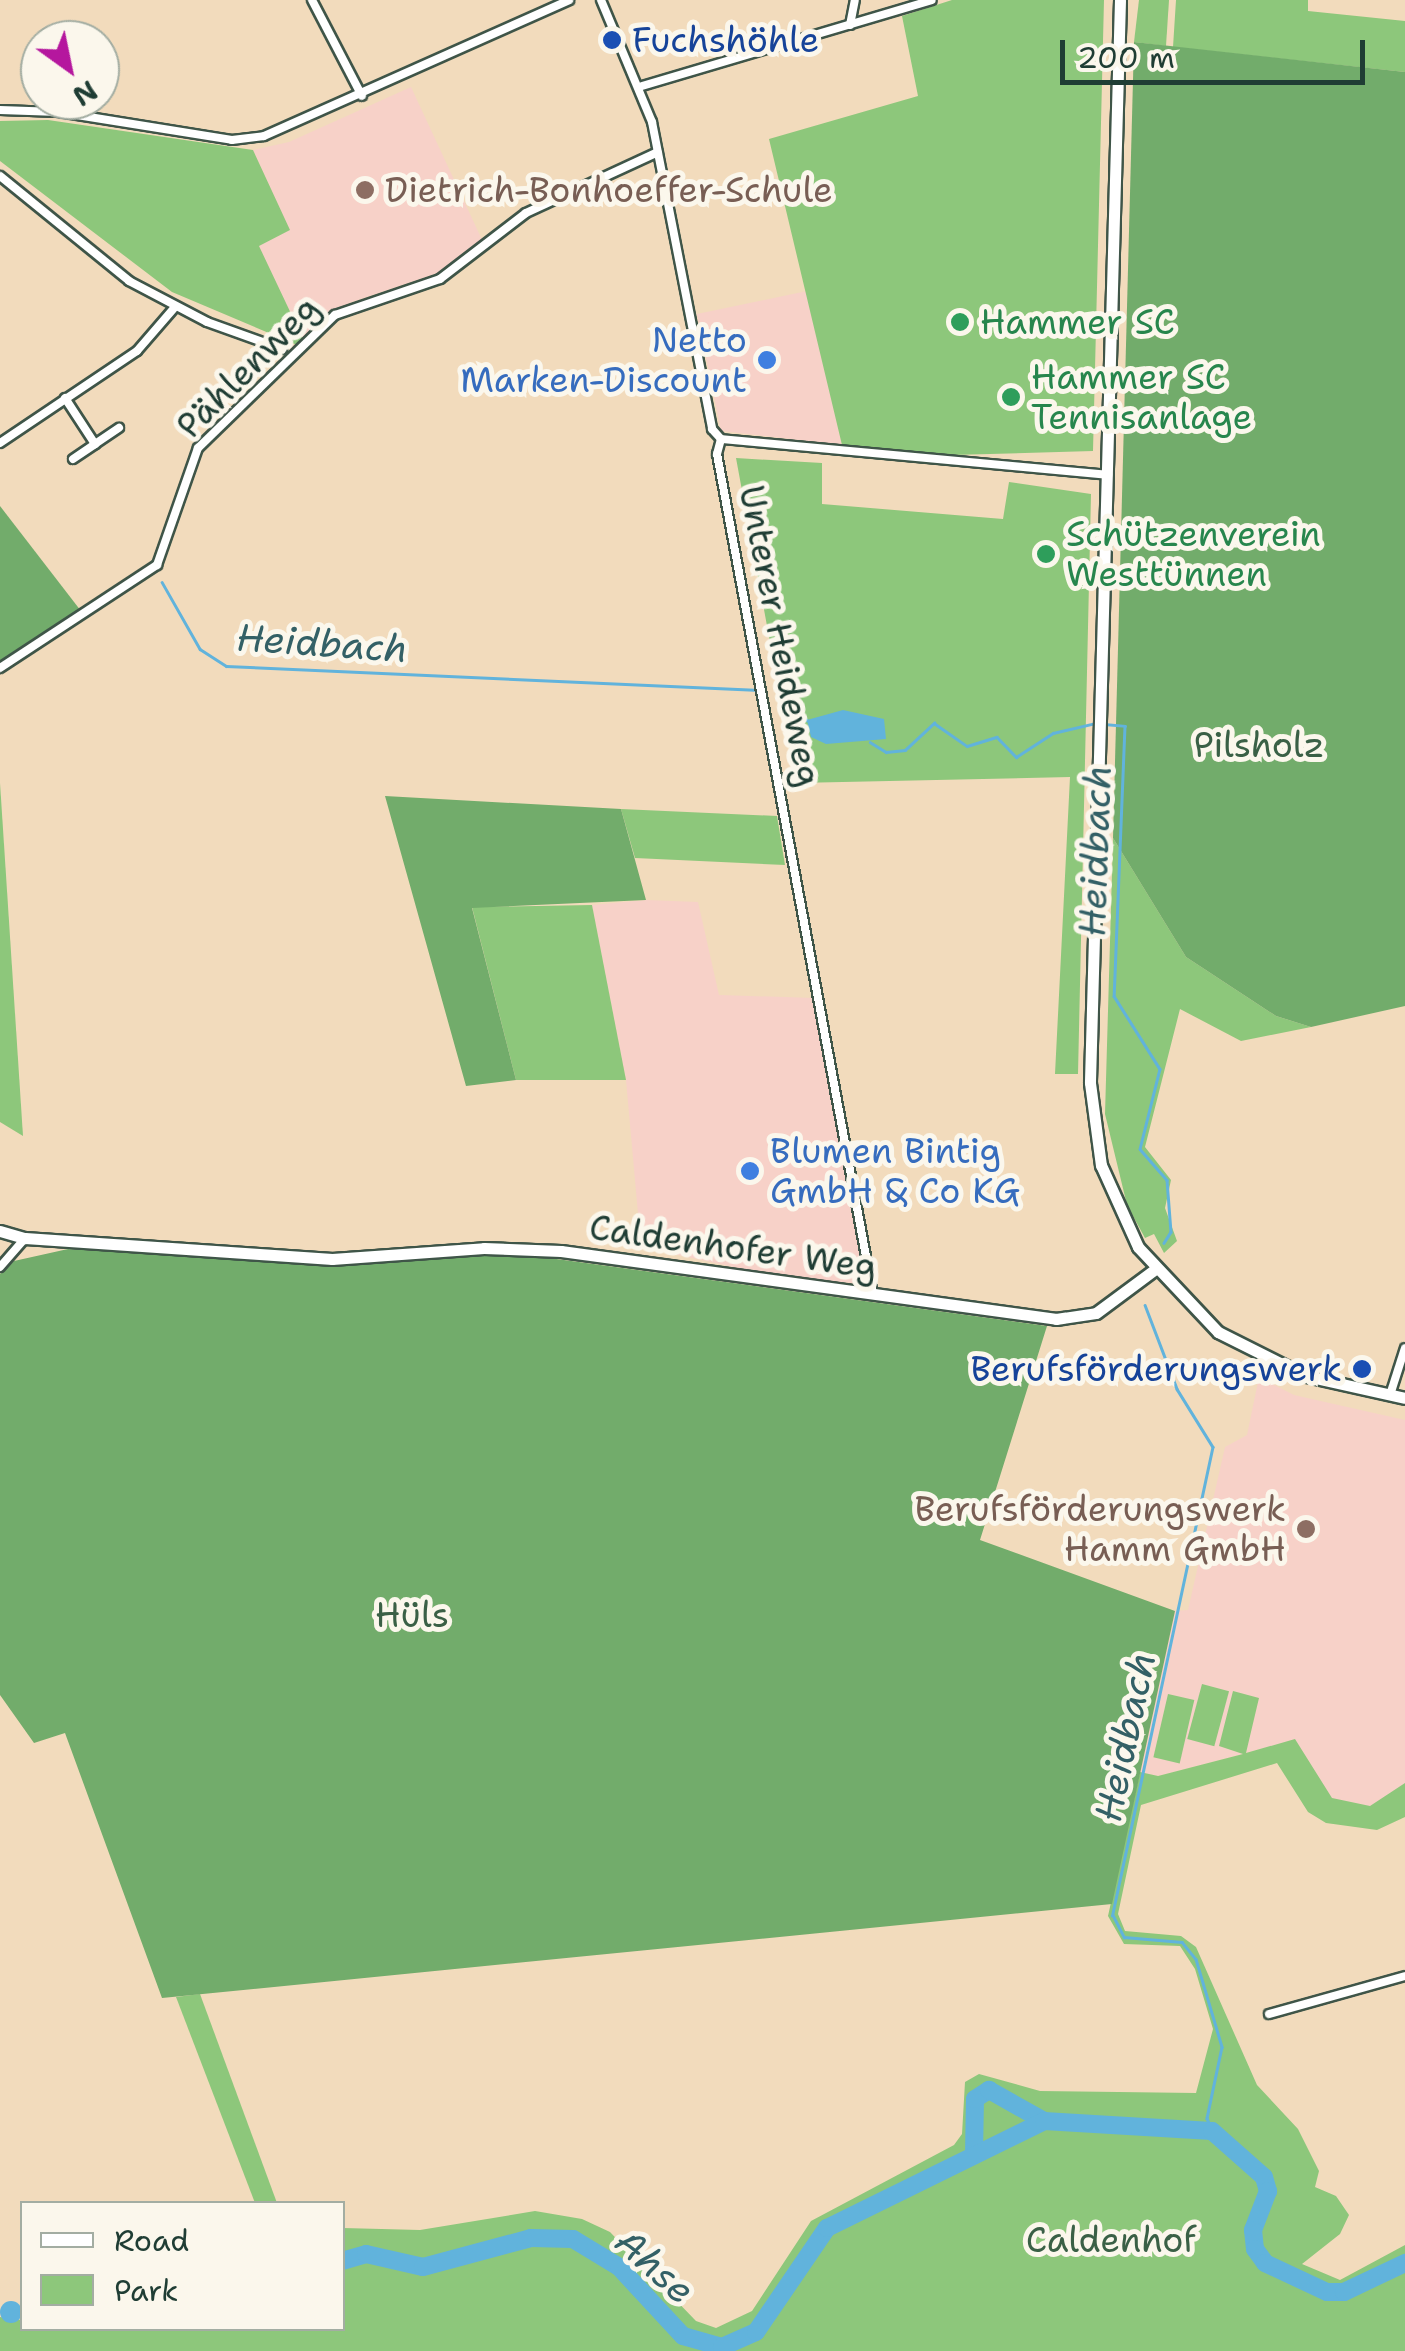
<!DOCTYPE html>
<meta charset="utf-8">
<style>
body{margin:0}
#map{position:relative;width:1405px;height:2351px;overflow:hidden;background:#f2dbbc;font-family:"Shantell Sans",sans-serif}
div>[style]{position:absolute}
.built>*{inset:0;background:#f7d1c8}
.green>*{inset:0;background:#8dc77b;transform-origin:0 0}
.forest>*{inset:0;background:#72ac6b}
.water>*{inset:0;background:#61b3dc}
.round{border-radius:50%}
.stream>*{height:2.5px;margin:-1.25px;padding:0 1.25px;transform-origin:1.25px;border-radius:1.25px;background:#61b3dc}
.river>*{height:18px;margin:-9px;padding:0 9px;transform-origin:9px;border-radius:9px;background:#61b3dc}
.roads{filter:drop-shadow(2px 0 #3f5548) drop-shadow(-2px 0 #3f5548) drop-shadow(0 2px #3f5548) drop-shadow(0 -2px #3f5548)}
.street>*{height:8px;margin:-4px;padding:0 4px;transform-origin:4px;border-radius:4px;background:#fff}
.secondary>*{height:11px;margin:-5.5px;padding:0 5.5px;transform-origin:5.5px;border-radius:5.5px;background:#fff}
.dots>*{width:28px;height:28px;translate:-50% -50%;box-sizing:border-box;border:5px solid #fbf7ec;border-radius:50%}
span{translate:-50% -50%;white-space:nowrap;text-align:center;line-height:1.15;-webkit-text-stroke:10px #fbf7ec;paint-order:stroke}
.transit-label{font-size:35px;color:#164399}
.left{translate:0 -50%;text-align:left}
.right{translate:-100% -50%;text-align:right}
.education-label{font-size:35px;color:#785e54}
.leisure-label{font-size:35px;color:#27864d}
.shop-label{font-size:35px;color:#366cbe}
.street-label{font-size:35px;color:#1f3d34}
.park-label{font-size:35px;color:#3a6046}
.water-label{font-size:38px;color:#336066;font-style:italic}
.legend{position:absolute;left:20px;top:2201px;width:325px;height:130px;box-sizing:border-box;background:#fbf7ec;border:2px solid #a3ada2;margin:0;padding:12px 18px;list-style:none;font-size:30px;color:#1f3d34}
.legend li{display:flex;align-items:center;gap:20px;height:50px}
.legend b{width:50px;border:2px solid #a3ada2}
.north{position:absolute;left:20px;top:20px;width:100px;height:100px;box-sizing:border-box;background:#fbf7ec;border:2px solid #a3ada2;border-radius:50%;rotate:147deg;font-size:28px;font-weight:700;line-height:40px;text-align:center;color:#1f3d34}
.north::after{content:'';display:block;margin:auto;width:35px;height:45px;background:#b5179e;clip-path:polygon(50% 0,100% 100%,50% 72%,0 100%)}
.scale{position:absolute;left:1060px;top:40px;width:305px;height:45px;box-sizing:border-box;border:5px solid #1f3d34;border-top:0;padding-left:12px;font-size:30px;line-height:35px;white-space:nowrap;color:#1f3d34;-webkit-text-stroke:8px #fbf7ec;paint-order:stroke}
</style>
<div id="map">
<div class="built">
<div style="clip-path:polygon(411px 87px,483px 242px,438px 273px,349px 303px,304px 341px,258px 245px,289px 230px,253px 150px,289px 142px)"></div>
<div style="clip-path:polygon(807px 291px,842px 445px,721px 431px,697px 314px)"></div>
<div style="clip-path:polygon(646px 900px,698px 902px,719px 995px,815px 998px,863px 1270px,853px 1283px,780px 1277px,641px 1247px,626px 1080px,592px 905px)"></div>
<div style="clip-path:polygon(1259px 1377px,1294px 1395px,1405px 1420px,1405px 1812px,1339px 1810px,1288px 1742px,1158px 1776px,1140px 1772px,1175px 1611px,1188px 1610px,1225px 1447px,1247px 1435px)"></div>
</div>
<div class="green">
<div style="clip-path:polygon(952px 0,1104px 0,1093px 451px,952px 455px,842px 445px,769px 139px,918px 96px,902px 16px)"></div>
<div style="clip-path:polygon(1139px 0,1169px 0,1166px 46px,1134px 42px)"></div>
<div style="clip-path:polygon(1176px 0,1308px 0,1308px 11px,1405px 21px,1405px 72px,1173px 47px)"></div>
<div style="clip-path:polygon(48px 120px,253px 150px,290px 230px,259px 246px,304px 341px,297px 345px,172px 292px,0 161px,0 121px)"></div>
<div style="clip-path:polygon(736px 458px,822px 463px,822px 504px,1003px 519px,1009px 482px,1091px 494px,1078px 1074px,1055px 1074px,1070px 777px,796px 783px)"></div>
<div style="clip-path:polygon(0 783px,23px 1136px,0 1122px)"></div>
<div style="clip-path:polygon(621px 809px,777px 816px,785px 865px,635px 858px)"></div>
<div style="clip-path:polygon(1113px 838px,1186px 957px,1276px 1016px,1311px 1027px,1241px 1041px,1180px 1009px,1145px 1147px,1171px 1180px,1165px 1208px,1177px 1241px,1164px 1253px,1154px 1234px,1145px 1238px,1127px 1205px,1105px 1114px)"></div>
<div style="clip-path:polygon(592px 905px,626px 1080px,516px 1080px,472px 907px)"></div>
<div style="left:1202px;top:1684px;width:28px;height:57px;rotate:15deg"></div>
<div style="clip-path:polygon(1233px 1691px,1259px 1698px,1246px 1753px,1295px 1739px,1332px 1798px,1370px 1806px,1405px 1783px,1405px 1817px,1377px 1830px,1326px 1823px,1308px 1812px,1277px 1763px,1141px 1805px,1118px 1914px,1125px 1931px,1181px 1936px,1196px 1947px,1257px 2085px,1298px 2129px,1319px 2171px,1315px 2187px,1336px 2196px,1349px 2215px,1340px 2234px,1302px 2264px,1340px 2280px,1405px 2245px,1405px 2351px,0 2351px,0 2317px,22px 2320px,22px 2328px,342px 2328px,343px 2228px,420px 2230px,535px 2211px,582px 2219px,610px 2232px,696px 2321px,716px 2328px,752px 2311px,811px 2221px,954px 2145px,962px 2134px,965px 2082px,979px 2074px,1040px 2091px,1196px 2093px,1213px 2029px,1195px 1969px,1180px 1946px,1124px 1944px,1108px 1916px,1140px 1772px,1158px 1776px,1243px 1754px,1219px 1746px)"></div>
<div style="left:1168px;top:1694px;width:27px;height:65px;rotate:13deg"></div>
<div style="clip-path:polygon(200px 1994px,277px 2203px,255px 2203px,176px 1997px)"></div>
</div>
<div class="forest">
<div style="clip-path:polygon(1134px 42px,1405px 72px,1405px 1006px,1311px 1027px,1276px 1016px,1186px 957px,1113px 838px)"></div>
<div style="clip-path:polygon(0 506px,81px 611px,0 663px)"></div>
<div style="clip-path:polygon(385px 796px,621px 809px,646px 900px,472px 908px,516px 1080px,466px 1086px)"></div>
<div style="clip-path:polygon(68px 1249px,294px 1262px,520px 1254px,1047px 1326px,980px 1540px,1175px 1611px,1112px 1904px,162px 1998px,65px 1733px,34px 1743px,0 1695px,0 1274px,14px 1261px)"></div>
</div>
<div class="water">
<div style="clip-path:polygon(843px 710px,884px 719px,886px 739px,826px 744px,811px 737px,807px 720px)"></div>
<div class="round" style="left:0;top:2301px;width:22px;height:22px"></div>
</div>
<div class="stream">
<div style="left:162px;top:582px;width:77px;rotate:60.4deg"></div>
<div style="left:200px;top:649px;width:31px;rotate:33deg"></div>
<div style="left:226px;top:666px;width:534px;rotate:2.58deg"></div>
<div style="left:794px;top:708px;width:18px;rotate:43deg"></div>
<div style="left:1104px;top:724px;width:21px;rotate:5deg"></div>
<div style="left:1125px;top:726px;width:270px;rotate:92.3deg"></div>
<div style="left:1114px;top:996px;width:86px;rotate:57.8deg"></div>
<div style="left:1160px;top:1069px;width:82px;rotate:104deg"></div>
<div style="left:1140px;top:1149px;width:41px;rotate:48.9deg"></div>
<div style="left:1167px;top:1180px;width:52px;rotate:85.6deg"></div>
<div style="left:1171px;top:1232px;width:13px;rotate:122deg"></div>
<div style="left:870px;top:742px;width:19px;rotate:32deg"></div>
<div style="left:886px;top:752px;width:19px;rotate:-6deg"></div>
<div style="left:905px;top:750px;width:40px;rotate:-43deg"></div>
<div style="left:934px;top:723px;width:40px;rotate:34.9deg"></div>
<div style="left:967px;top:746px;width:31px;rotate:-17deg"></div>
<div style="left:997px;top:737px;width:28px;rotate:46deg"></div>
<div style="left:1016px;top:757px;width:44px;rotate:-33deg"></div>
<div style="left:1053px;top:733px;width:44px;rotate:-13.1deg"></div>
<div style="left:1145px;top:1305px;width:90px;rotate:69.1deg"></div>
<div style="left:1177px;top:1389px;width:68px;rotate:58.2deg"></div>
<div style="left:1213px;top:1447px;width:479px;rotate:102.1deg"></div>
<div style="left:1113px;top:1915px;width:25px;rotate:63deg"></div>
<div style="left:1124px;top:1937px;width:58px;rotate:4.9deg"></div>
<div style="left:1182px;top:1942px;width:22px;rotate:51deg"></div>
<div style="left:1196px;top:1959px;width:92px;rotate:73.5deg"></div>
<div style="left:1222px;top:2047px;width:73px;rotate:101.9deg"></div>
<div style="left:1207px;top:2118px;width:14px;rotate:69deg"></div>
</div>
<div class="river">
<div style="left:974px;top:2155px;width:56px;rotate:-89deg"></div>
<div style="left:975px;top:2099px;width:17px;rotate:-33deg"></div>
<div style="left:989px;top:2090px;width:63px;rotate:29.4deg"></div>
<div style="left:342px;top:2261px;width:25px;rotate:-16deg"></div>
<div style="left:366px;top:2254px;width:58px;rotate:12.8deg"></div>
<div style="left:423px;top:2267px;width:112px;rotate:-15deg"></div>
<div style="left:531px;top:2238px;width:42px;rotate:1.4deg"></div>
<div style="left:573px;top:2239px;width:54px;rotate:31.3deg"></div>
<div style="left:619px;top:2267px;width:94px;rotate:47.2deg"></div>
<div style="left:683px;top:2336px;width:41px;rotate:15.8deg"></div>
<div style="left:722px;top:2347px;width:37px;rotate:-24deg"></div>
<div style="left:756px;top:2332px;width:126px;rotate:-55.7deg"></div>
<div style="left:827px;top:2228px;width:242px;rotate:-26.2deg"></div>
<div style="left:1044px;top:2121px;width:168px;rotate:3.4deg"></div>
<div style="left:1212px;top:2131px;width:69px;rotate:41.5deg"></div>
<div style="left:1264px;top:2177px;width:15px;rotate:74deg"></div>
<div style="left:1268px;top:2191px;width:42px;rotate:111deg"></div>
<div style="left:1253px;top:2230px;width:19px;rotate:84deg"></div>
<div style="left:1255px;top:2249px;width:17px;rotate:54deg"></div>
<div style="left:1265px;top:2263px;width:68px;rotate:25.1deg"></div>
<div style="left:1327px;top:2292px;width:17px"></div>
<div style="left:1344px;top:2292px;width:68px;rotate:-25.4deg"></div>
</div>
<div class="roads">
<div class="street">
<div style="left:312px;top:0;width:108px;rotate:62.5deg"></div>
<div style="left:601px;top:0;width:132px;rotate:67.3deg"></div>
<div style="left:652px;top:122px;width:313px;rotate:78.9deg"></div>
<div style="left:712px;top:429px;width:13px;rotate:48deg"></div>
<div style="left:850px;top:25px;width:25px;rotate:-79deg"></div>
<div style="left:642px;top:86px;width:302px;rotate:-16.5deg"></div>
<div style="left:0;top:110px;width:58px;rotate:2deg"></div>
<div style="left:58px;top:112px;width:176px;rotate:9.1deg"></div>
<div style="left:232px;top:140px;width:32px;rotate:-7deg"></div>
<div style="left:264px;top:136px;width:334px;rotate:-24deg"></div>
<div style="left:0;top:176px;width:166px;rotate:39.1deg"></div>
<div style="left:129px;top:281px;width:88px;rotate:27.7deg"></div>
<div style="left:207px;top:322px;width:80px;rotate:19.8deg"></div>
<div style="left:65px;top:398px;width:55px;rotate:56.9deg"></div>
<div style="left:95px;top:444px;width:29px;rotate:-34deg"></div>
<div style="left:721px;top:439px;width:16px;rotate:105deg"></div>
<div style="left:717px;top:454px;width:854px;rotate:79.48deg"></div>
<div style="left:721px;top:439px;width:389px;rotate:5.3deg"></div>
<div style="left:0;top:443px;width:165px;rotate:-33.9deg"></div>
<div style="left:137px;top:351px;width:58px;rotate:-49.2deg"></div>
<div style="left:73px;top:459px;width:27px;rotate:-34deg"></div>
<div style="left:0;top:668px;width:188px;rotate:-33.3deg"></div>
<div style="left:157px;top:565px;width:124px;rotate:-70.7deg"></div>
<div style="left:198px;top:448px;width:191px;rotate:-44.2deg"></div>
<div style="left:335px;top:315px;width:111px;rotate:-18.9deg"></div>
<div style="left:440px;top:279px;width:108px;rotate:-37.5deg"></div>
<div style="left:526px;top:213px;width:145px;rotate:-24.8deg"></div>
<div style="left:0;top:1267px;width:38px;rotate:-49deg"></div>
<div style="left:1390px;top:1395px;width:49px;rotate:-72.3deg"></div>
<div style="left:1269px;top:2014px;width:141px;rotate:-15.6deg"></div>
</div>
<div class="secondary">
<div style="left:1120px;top:0;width:1083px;rotate:91.59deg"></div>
<div style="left:1090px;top:1083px;width:83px;rotate:82.4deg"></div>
<div style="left:1101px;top:1165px;width:90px;rotate:65.7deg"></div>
<div style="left:1138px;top:1247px;width:117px;rotate:46.7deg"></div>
<div style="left:1218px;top:1332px;width:98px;rotate:26.6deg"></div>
<div style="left:1306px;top:1376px;width:101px;rotate:12.5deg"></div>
<div style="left:0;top:1231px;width:26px;rotate:16deg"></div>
<div style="left:25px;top:1238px;width:308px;rotate:3.9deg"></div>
<div style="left:332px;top:1259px;width:152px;rotate:-4.1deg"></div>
<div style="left:484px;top:1248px;width:77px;rotate:2.2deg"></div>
<div style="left:561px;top:1251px;width:500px;rotate:7.8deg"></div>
<div style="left:1056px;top:1319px;width:40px;rotate:-8.5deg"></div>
<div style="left:1096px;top:1313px;width:72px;rotate:-36.6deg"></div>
</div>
</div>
<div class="dots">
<div style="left:612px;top:40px;background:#1a4fb4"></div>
<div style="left:365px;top:190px;background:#8d6e63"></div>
<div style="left:960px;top:322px;background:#2e9e5b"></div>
<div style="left:767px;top:360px;background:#3f7fe0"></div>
<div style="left:1011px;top:397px;background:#2e9e5b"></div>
<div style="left:1046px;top:554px;background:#2e9e5b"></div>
<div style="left:750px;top:1171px;background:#3f7fe0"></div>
<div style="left:1362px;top:1369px;background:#1a4fb4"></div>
<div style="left:1306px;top:1529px;background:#8d6e63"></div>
</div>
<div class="transit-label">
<span class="left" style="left:632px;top:40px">Fuchshöhle</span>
<span class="right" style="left:1342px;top:1369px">Berufsförderungswerk</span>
</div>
<div class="education-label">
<span class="left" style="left:385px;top:190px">Dietrich-Bonhoeffer-Schule</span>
<span class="right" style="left:1286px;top:1529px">Berufsförderungswerk<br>Hamm GmbH</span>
</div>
<div class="leisure-label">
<span class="left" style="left:980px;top:322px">Hammer SC</span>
<span class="left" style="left:1031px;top:397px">Hammer SC<br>Tennisanlage</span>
<span class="left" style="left:1066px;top:554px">Schützenverein<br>Westtünnen</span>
</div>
<div class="shop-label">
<span class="right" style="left:747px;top:360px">Netto<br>Marken-Discount</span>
<span class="left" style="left:770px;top:1171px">Blumen Bintig<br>GmbH &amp; Co KG</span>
</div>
<div class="street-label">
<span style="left:248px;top:367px;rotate:-45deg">Pählenweg</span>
<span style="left:780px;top:636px;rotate:79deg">Unterer Heideweg</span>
<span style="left:733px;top:1247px;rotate:8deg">Caldenhofer Weg</span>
</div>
<div class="park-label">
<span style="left:1259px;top:745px">Pilsholz</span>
<span style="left:412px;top:1615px">Hüls</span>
<span style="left:1111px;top:2240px">Caldenhof</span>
</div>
<div class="water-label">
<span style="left:322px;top:643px;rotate:4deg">Heidbach</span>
<span style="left:1095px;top:851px;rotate:-88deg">Heidbach</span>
<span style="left:1125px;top:1737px;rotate:-78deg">Heidbach</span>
<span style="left:655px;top:2266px;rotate:42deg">Ahse</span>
</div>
<ul class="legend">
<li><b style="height:12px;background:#fff"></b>Road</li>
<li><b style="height:28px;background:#8dc77b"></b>Park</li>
</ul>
<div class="north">N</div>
<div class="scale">200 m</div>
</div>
